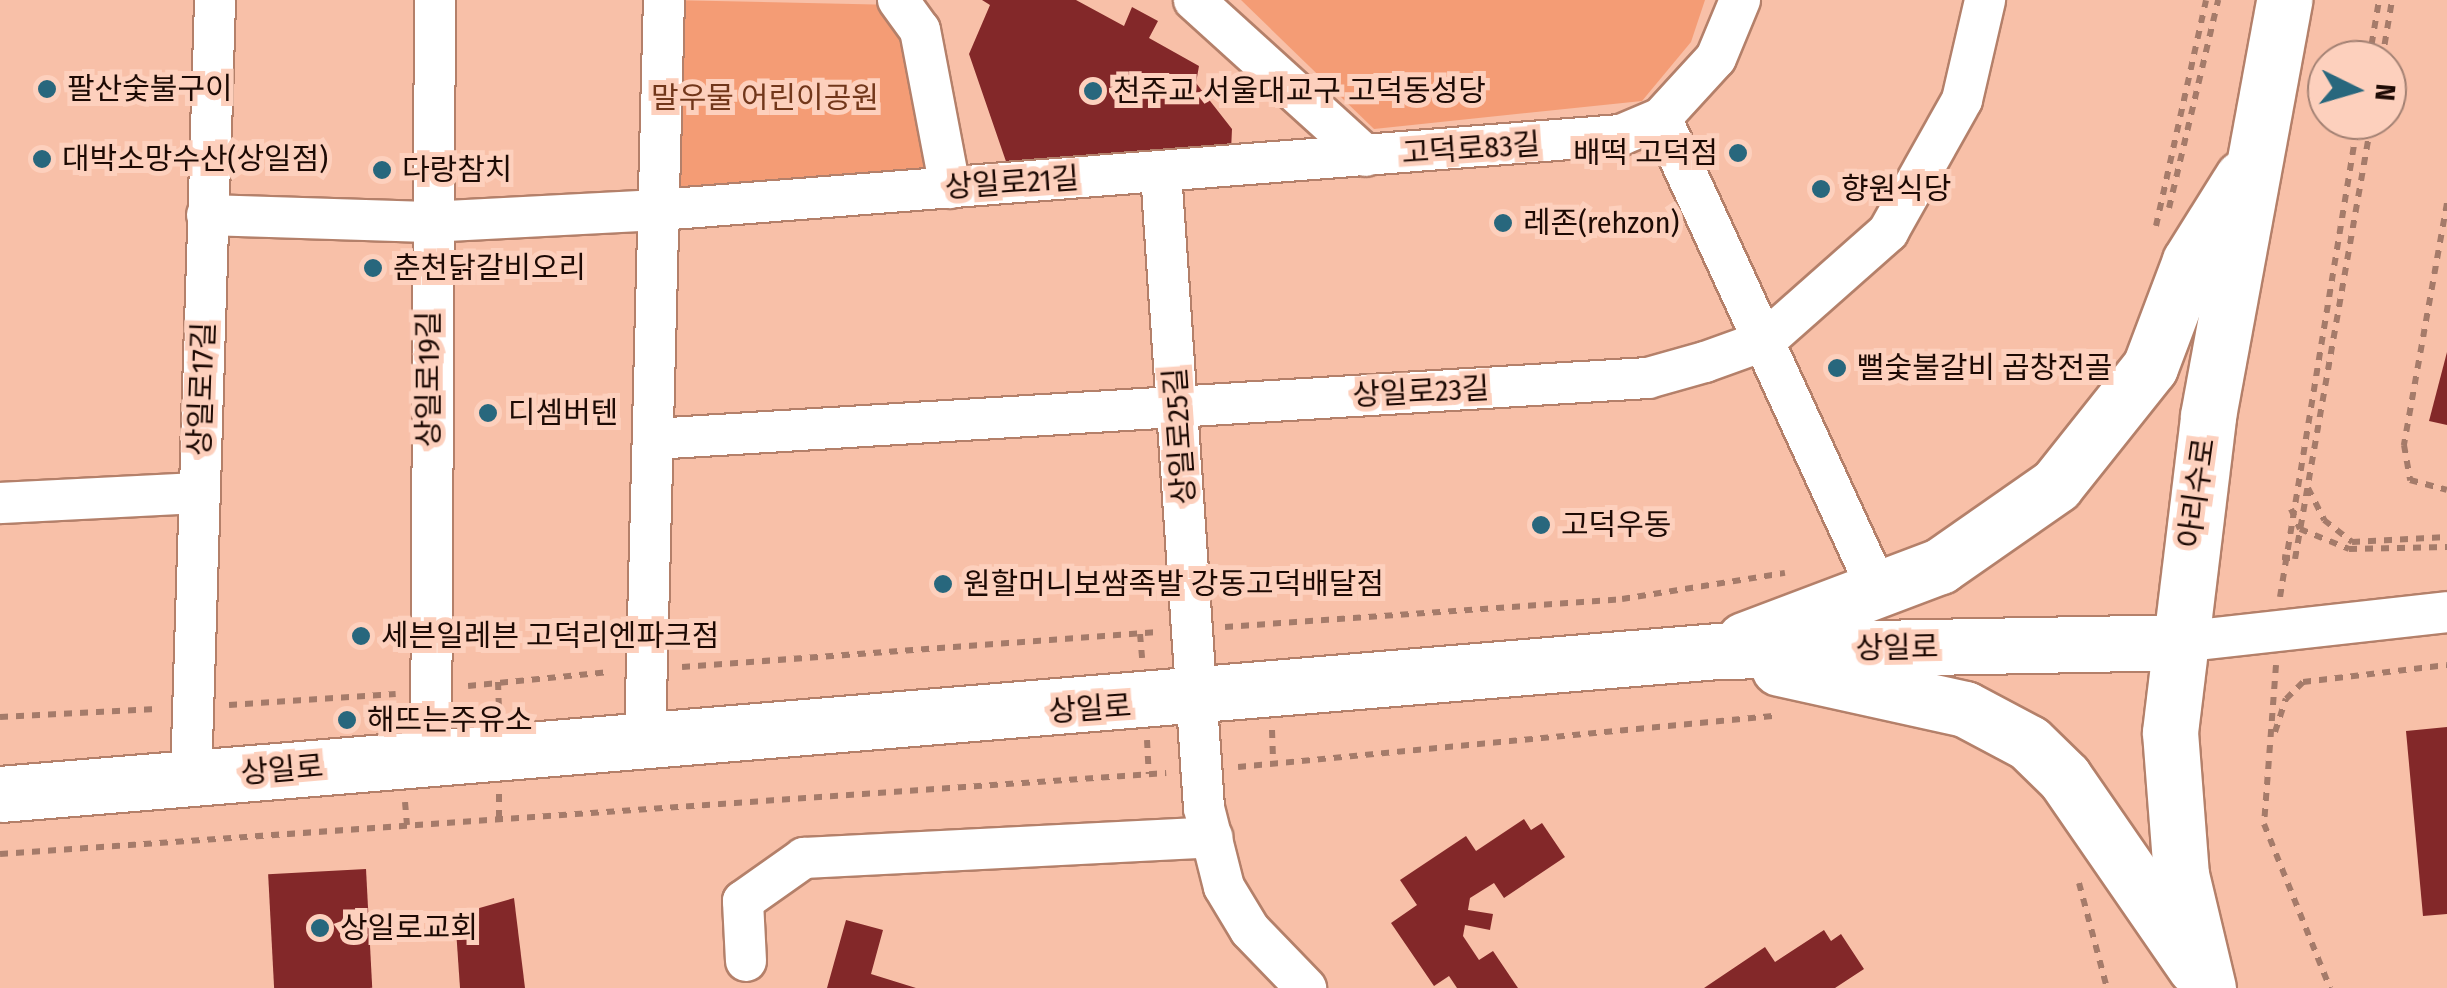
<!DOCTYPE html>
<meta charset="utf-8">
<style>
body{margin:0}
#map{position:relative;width:2447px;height:988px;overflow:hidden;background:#f8c0a8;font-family:"Fira Sans Condensed","Noto Sans KR",sans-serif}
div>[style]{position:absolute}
.green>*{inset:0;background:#f49c75}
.building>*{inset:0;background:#832829;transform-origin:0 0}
.path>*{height:6px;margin-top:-3px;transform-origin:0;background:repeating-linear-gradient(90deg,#a57b6a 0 8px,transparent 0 16px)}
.roads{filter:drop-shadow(2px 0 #b4806a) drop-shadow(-2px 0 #b4806a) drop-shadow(0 2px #b4806a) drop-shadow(0 -2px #b4806a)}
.minor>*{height:40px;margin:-20px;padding:0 20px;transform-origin:20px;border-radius:20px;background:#fff}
.secondary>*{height:55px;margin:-27.5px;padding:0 27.5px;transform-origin:27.5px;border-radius:27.5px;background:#fff}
.dots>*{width:28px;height:28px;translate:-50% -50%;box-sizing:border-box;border:5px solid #fdd0bd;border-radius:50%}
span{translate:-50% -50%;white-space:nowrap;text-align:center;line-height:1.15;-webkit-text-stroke:10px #fdd0bd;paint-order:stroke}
.poi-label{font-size:30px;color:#1d0a04}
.left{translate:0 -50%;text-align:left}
.right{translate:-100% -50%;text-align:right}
.park-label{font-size:30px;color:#72371b}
.street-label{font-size:30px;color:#1d0a04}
.north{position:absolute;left:2307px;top:40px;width:100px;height:100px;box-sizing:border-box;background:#fdd0bd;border:2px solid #a38173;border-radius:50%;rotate:95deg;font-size:28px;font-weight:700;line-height:40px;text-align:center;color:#1d0a04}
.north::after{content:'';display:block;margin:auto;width:35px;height:45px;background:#28677d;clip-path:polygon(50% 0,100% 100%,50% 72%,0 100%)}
</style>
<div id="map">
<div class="green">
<div style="clip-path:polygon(668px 0,898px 5px,945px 183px,664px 205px)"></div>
<div style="clip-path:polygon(1241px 0,1705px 0,1691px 42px,1642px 101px,1374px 129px)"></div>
</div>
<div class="building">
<div style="clip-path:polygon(982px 0,1076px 0,1124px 26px,1132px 7px,1158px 21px,1149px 38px,1199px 66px,1196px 83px,1232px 129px,1231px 151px,1011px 176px,969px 54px,990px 5px)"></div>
<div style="clip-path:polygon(2447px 352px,2447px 425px,2429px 421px)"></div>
<div style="clip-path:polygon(2447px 727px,2447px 914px,2423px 916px,2406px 731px)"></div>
<div style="clip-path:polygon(1524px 819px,1531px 830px,1542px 823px,1565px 857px,1504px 898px,1494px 883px,1470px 898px,1468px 910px,1493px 914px,1490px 930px,1465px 925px,1463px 936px,1479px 960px,1493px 951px,1518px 988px,1457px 988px,1449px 976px,1434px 986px,1391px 923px,1417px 905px,1400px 880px,1466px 836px,1476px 851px)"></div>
<div style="left:366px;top:869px;width:119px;height:98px;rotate:87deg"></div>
<div style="clip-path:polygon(514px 898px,525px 988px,460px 988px,455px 915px)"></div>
<div style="clip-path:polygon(846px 920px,883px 930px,871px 974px,916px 988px,827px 988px)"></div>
<div style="clip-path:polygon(1824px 930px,1831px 941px,1841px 934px,1864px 969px,1835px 988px,1704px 988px,1765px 947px,1775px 962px)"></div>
</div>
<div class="path">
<div style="left:2369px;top:60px;width:61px;rotate:-80.5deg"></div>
<div style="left:2382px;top:60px;width:61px;rotate:-80.5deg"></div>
<div style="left:2447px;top:203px;width:246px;rotate:100.1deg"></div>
<div style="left:2404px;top:445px;width:36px;rotate:80deg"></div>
<div style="left:2410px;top:480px;width:38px;rotate:15deg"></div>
<div style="left:2169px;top:208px;width:214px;rotate:-76.7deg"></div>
<div style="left:2156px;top:226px;width:231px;rotate:-77.5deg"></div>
<div style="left:2308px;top:488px;width:36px;rotate:63deg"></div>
<div style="left:2324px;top:520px;width:36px;rotate:38deg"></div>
<div style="left:2352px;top:542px;width:95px;rotate:-3deg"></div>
<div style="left:2291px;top:509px;width:22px;rotate:66deg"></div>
<div style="left:2300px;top:529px;width:53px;rotate:22.2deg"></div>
<div style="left:2349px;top:549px;width:98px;rotate:-1.2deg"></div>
<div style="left:2282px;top:557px;width:13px;rotate:9deg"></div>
<div style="left:2295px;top:559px;width:446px;rotate:-80.1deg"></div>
<div style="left:2280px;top:597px;width:483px;rotate:-80.7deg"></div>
<div style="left:1225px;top:627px;width:398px;rotate:-4deg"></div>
<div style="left:1622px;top:599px;width:165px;rotate:-9.1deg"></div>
<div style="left:1140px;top:634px;width:24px;rotate:85deg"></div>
<div style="left:2276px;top:665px;width:159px;rotate:94.3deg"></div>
<div style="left:2264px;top:824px;width:177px;rotate:68.1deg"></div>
<div style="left:682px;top:667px;width:477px;rotate:-4.2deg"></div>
<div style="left:498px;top:682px;width:30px;rotate:88deg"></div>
<div style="left:468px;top:686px;width:142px;rotate:-5.7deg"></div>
<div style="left:229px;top:705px;width:167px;rotate:-3.8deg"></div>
<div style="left:0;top:717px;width:156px;rotate:-2.9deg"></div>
<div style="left:1272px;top:730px;width:34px;rotate:88deg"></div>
<div style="left:2275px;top:732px;width:35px;rotate:-72deg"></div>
<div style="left:2286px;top:699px;width:24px;rotate:-45deg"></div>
<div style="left:2303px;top:682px;width:145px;rotate:-6.7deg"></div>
<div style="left:1147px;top:740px;width:34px;rotate:87deg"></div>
<div style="left:1238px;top:767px;width:537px;rotate:-5.45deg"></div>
<div style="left:405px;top:802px;width:23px;rotate:85deg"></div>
<div style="left:499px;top:818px;width:24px;rotate:-90deg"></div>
<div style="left:0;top:854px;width:1169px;rotate:-3.97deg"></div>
<div style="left:2079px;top:883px;width:109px;rotate:75.1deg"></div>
</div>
<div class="roads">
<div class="minor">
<div style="left:898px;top:0;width:37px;rotate:54deg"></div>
<div style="left:920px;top:30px;width:161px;rotate:79.2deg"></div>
<div style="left:1194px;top:0;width:232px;rotate:42.2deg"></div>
<div style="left:1661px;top:118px;width:517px;rotate:65.32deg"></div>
<div style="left:1161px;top:172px;width:637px;rotate:86.13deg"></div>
<div style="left:1204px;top:808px;width:81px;rotate:75.8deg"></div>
<div style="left:1224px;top:887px;width:50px;rotate:58.8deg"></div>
<div style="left:1250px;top:930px;width:81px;rotate:46deg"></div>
<div style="left:207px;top:215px;width:221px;rotate:1.8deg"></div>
<div style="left:428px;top:222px;width:231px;rotate:-3deg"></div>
<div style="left:659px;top:210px;width:965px;rotate:-4.46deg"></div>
<div style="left:1621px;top:135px;width:43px;rotate:-23deg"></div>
<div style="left:1661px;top:118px;width:81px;rotate:-47.5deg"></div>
<div style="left:1716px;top:58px;width:63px;rotate:-67.5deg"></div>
<div style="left:653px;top:439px;width:997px;rotate:-3.51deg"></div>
<div style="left:1648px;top:378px;width:59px;rotate:-15.7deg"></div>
<div style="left:1705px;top:362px;width:65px;rotate:-19.8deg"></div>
<div style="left:1766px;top:340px;width:163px;rotate:-41.5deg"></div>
<div style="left:1888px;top:232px;width:151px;rotate:-60.7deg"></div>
<div style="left:1962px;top:100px;width:103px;rotate:-77deg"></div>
<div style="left:0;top:503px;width:198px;rotate:-2.9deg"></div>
<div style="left:2180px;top:642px;width:269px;rotate:-6.4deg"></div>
<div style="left:645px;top:738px;width:738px;rotate:-88.53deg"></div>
<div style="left:431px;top:758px;width:758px;rotate:-89.7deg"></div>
<div style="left:191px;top:778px;width:778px;rotate:-88.23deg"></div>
<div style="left:746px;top:961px;width:60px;rotate:-92.9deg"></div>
<div style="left:743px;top:901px;width:75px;rotate:-35.2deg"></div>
<div style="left:804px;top:858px;width:409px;rotate:-2.9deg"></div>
</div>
<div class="secondary">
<div style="left:1744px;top:640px;width:210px;rotate:-20.7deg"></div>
<div style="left:1940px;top:566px;width:141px;rotate:-34.9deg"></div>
<div style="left:2056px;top:485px;width:151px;rotate:-51.5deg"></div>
<div style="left:2150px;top:367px;width:113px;rotate:-69.3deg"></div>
<div style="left:2190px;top:261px;width:98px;rotate:-57.9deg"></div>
<div style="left:1779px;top:668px;width:190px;rotate:12.4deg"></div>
<div style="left:1965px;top:709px;width:72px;rotate:28deg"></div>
<div style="left:2029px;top:743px;width:49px;rotate:44.2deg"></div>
<div style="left:2064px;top:777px;width:231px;rotate:55.4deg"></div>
<div style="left:0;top:794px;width:1725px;rotate:-4.76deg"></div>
<div style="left:1719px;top:651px;width:461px;rotate:-1.1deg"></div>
<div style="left:2208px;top:988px;width:116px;rotate:-103.4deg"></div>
<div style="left:2181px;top:875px;width:143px;rotate:-94.4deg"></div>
<div style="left:2170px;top:732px;width:318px;rotate:-83.1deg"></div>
<div style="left:2208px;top:416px;width:423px;rotate:-79.6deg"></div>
</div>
</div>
<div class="dots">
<div style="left:47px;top:89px;background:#28677d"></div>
<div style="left:1093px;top:91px;background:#28677d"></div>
<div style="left:1738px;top:153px;background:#28677d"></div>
<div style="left:42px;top:159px;background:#28677d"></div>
<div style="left:382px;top:170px;background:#28677d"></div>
<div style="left:1821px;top:189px;background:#28677d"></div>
<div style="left:1503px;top:223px;background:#28677d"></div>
<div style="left:373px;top:268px;background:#28677d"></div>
<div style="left:1837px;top:368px;background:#28677d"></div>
<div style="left:488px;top:413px;background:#28677d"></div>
<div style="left:1541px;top:525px;background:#28677d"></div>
<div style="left:943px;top:584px;background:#28677d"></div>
<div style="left:361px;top:636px;background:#28677d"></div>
<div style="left:347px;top:720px;background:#28677d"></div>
<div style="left:320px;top:928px;background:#28677d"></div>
</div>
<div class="poi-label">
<span class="left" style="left:67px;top:89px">팔산숯불구이</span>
<span class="left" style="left:1113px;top:91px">천주교 서울대교구 고덕동성당</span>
<span class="right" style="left:1718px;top:153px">배떡 고덕점</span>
<span class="left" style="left:62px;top:159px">대박소망수산(상일점)</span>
<span class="left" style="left:402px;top:170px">다랑참치</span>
<span class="left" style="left:1841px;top:189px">향원식당</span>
<span class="left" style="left:1523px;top:223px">레존(rehzon)</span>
<span class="left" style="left:393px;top:268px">춘천닭갈비오리</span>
<span class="left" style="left:1857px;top:368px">뻘숯불갈비 곱창전골</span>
<span class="left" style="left:508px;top:413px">디셈버텐</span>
<span class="left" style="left:1561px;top:525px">고덕우동</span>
<span class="left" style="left:963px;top:584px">원할머니보쌈족발 강동고덕배달점</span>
<span class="left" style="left:381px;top:636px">세븐일레븐 고덕리엔파크점</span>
<span class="left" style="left:367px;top:720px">해뜨는주유소</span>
<span class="left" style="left:340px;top:928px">상일로교회</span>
</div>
<div class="park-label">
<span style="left:765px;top:98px">말우물 어린이공원</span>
</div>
<div class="street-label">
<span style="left:1471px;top:149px;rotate:-4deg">고덕로83길</span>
<span style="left:1012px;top:183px;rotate:-4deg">상일로21길</span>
<span style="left:429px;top:379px;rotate:-90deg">상일로19길</span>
<span style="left:202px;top:389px;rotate:-88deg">상일로17길</span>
<span style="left:1421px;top:392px;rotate:-3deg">상일로23길</span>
<span style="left:1180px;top:436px;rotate:-94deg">상일로25길</span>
<span style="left:2197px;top:493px;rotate:-82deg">아리수로</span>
<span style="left:1897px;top:648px;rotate:-1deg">상일로</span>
<span style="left:1090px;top:709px;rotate:-4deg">상일로</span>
<span style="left:282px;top:770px;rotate:-5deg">상일로</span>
</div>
<div class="north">N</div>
</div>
